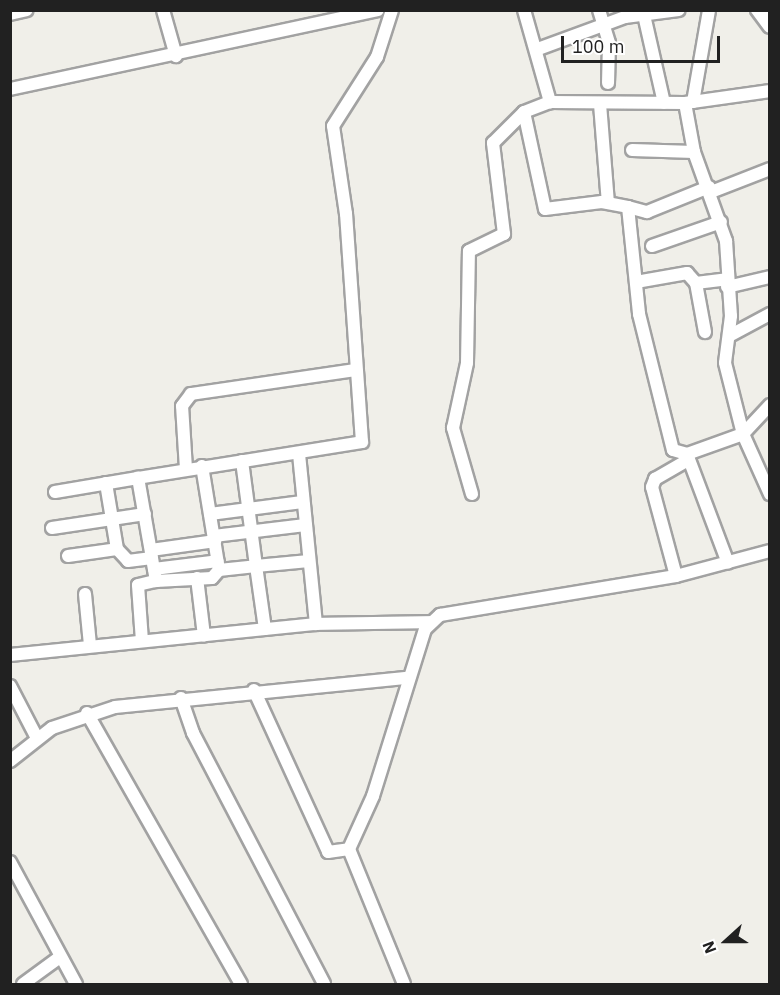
<!DOCTYPE html>
<style>
body{margin:0}
#map{position:relative;width:780px;height:995px;overflow:hidden;background:#f0efe9;font-family:"IBM Plex Sans",sans-serif}
div>[style]{position:absolute}
.roads{filter:drop-shadow(2px 0 #a2a2a2) drop-shadow(-2px 0 #a2a2a2) drop-shadow(0 2px #a2a2a2) drop-shadow(0 -2px #a2a2a2)}
.minor>*{height:12px;margin:-6px;padding:0 6px;transform-origin:6px;border-radius:6px;background:#fff}
span{translate:-50% -50%;white-space:nowrap;text-align:center;line-height:1.15;-webkit-text-stroke:6px #fff;paint-order:stroke}
.frame{position:absolute;inset:0;border:12px solid #212121;pointer-events:none}
.north{position:absolute;left:696px;top:911px;width:60px;height:60px;-webkit-text-stroke:4px #fff;paint-order:stroke;rotate:249deg;font-size:16px;font-weight:700;line-height:24px;text-align:center;color:#212121}
.north::after{content:'';display:block;margin:auto;width:21px;height:27px;background:#212121;clip-path:polygon(50% 0,100% 100%,50% 72%,0 100%)}
.scale{position:absolute;left:561px;top:36px;width:159px;height:27px;box-sizing:border-box;border:3px solid #212121;border-top:0;padding-left:8px;font-size:18px;line-height:21px;white-space:nowrap;color:#212121;-webkit-text-stroke:4px #fff;paint-order:stroke}
</style>
<div id="map">
<div class="roads">
<div class="minor">
<div style="left:163px;top:10px;width:48px;rotate:74.2deg"></div>
<div style="left:524px;top:10px;width:96px;rotate:74.2deg"></div>
<div style="left:599px;top:10px;width:34px;rotate:73deg"></div>
<div style="left:609px;top:43px;width:40px;rotate:91.4deg"></div>
<div style="left:757px;top:10px;width:21px;rotate:53deg"></div>
<div style="left:769px;top:10px;width:1px;rotate:45deg"></div>
<div style="left:10px;top:14px;width:17px;rotate:-13deg"></div>
<div style="left:644px;top:15px;width:90px;rotate:77.2deg"></div>
<div style="left:538px;top:49px;width:93px;rotate:-20.2deg"></div>
<div style="left:625px;top:17px;width:54px;rotate:-7.4deg"></div>
<div style="left:10px;top:89px;width:376px;rotate:-12.1deg"></div>
<div style="left:693px;top:102px;width:93px;rotate:-80.1deg"></div>
<div style="left:685px;top:103px;width:50px;rotate:79.6deg"></div>
<div style="left:694px;top:152px;width:95px;rotate:70.2deg"></div>
<div style="left:726px;top:241px;width:75px;rotate:86.2deg"></div>
<div style="left:731px;top:316px;width:47px;rotate:97.3deg"></div>
<div style="left:725px;top:363px;width:73px;rotate:75.8deg"></div>
<div style="left:743px;top:434px;width:59px;rotate:160.3deg"></div>
<div style="left:600px;top:104px;width:99px;rotate:85.4deg"></div>
<div style="left:524px;top:112px;width:99px;rotate:77.8deg"></div>
<div style="left:545px;top:209px;width:57px;rotate:-7deg"></div>
<div style="left:602px;top:202px;width:26px;rotate:11deg"></div>
<div style="left:628px;top:207px;width:108px;rotate:84.1deg"></div>
<div style="left:639px;top:314px;width:140px;rotate:76deg"></div>
<div style="left:673px;top:450px;width:15px;rotate:16deg"></div>
<div style="left:687px;top:454px;width:116px;rotate:69.4deg"></div>
<div style="left:632px;top:150px;width:62px;rotate:1.8deg"></div>
<div style="left:711px;top:192px;width:63px;rotate:-21.3deg"></div>
<div style="left:628px;top:207px;width:20px;rotate:15deg"></div>
<div style="left:647px;top:212px;width:67px;rotate:-22deg"></div>
<div style="left:652px;top:246px;width:73px;rotate:-19.2deg"></div>
<div style="left:636px;top:282px;width:52px;rotate:-10deg"></div>
<div style="left:687px;top:273px;width:13px;rotate:48deg"></div>
<div style="left:696px;top:283px;width:31px;rotate:-7deg"></div>
<div style="left:696px;top:283px;width:50px;rotate:79.6deg"></div>
<div style="left:727px;top:287px;width:44px;rotate:-13.1deg"></div>
<div style="left:729px;top:336px;width:47px;rotate:-28.2deg"></div>
<div style="left:770px;top:405px;width:40px;rotate:133deg"></div>
<div style="left:743px;top:434px;width:66px;rotate:65.8deg"></div>
<div style="left:299px;top:454px;width:171px;rotate:84.3deg"></div>
<div style="left:202px;top:466px;width:105px;rotate:80.7deg"></div>
<div style="left:219px;top:570px;width:37px;rotate:-6deg"></div>
<div style="left:256px;top:566px;width:106px;rotate:-97.6deg"></div>
<div style="left:186px;top:469px;width:63px;rotate:-93.6deg"></div>
<div style="left:182px;top:406px;width:15px;rotate:-53deg"></div>
<div style="left:191px;top:394px;width:167px;rotate:-8.3deg"></div>
<div style="left:55px;top:492px;width:84px;rotate:-9.6deg"></div>
<div style="left:472px;top:494px;width:69px;rotate:-106.1deg"></div>
<div style="left:453px;top:428px;width:66px;rotate:-77.8deg"></div>
<div style="left:467px;top:363px;width:112px;rotate:-89deg"></div>
<div style="left:469px;top:251px;width:39px;rotate:-26deg"></div>
<div style="left:504px;top:234px;width:92px;rotate:-96.9deg"></div>
<div style="left:493px;top:143px;width:44px;rotate:-45deg"></div>
<div style="left:524px;top:112px;width:28px;rotate:-21deg"></div>
<div style="left:550px;top:102px;width:135px;rotate:0.4deg"></div>
<div style="left:685px;top:103px;width:86px;rotate:-8deg"></div>
<div style="left:210px;top:514px;width:93px;rotate:-7.4deg"></div>
<div style="left:52px;top:528px;width:94px;rotate:-8.6deg"></div>
<div style="left:214px;top:536px;width:92px;rotate:-6.9deg"></div>
<div style="left:117px;top:549px;width:16px;rotate:47deg"></div>
<div style="left:128px;top:561px;width:24px;rotate:-7deg"></div>
<div style="left:151px;top:550px;width:65px;rotate:-8deg"></div>
<div style="left:68px;top:556px;width:49px;rotate:-8.1deg"></div>
<div style="left:117px;top:549px;width:67px;rotate:-99.5deg"></div>
<div style="left:154px;top:569px;width:64px;rotate:-7.1deg"></div>
<div style="left:676px;top:576px;width:92px;rotate:-105.1deg"></div>
<div style="left:652px;top:487px;width:9px;rotate:-69deg"></div>
<div style="left:655px;top:479px;width:39px;rotate:-30deg"></div>
<div style="left:197px;top:578px;width:58px;rotate:83.1deg"></div>
<div style="left:156px;top:581px;width:56px;rotate:-3.1deg"></div>
<div style="left:212px;top:578px;width:11px;rotate:-49deg"></div>
<div style="left:85px;top:594px;width:51px;rotate:84.4deg"></div>
<div style="left:265px;top:629px;width:64px;rotate:-98.1deg"></div>
<div style="left:256px;top:566px;width:53px;rotate:-5.4deg"></div>
<div style="left:142px;top:641px;width:56px;rotate:-94.1deg"></div>
<div style="left:138px;top:585px;width:18px;rotate:-13deg"></div>
<div style="left:156px;top:581px;width:105px;rotate:-99.9deg"></div>
<div style="left:138px;top:478px;width:227px;rotate:-9.1deg"></div>
<div style="left:362px;top:442px;width:229px;rotate:-94deg"></div>
<div style="left:346px;top:214px;width:89px;rotate:-98.4deg"></div>
<div style="left:333px;top:126px;width:82px;rotate:-57.5deg"></div>
<div style="left:377px;top:57px;width:49px;rotate:-72.3deg"></div>
<div style="left:10px;top:655px;width:308px;rotate:-5.8deg"></div>
<div style="left:316px;top:624px;width:115px;rotate:-1deg"></div>
<div style="left:10px;top:686px;width:59px;rotate:62.6deg"></div>
<div style="left:254px;top:690px;width:178px;rotate:65.4deg"></div>
<div style="left:328px;top:852px;width:21px;rotate:-8deg"></div>
<div style="left:181px;top:698px;width:37px;rotate:71deg"></div>
<div style="left:193px;top:733px;width:283px;rotate:62.4deg"></div>
<div style="left:87px;top:713px;width:312px;rotate:60.4deg"></div>
<div style="left:10px;top:761px;width:53px;rotate:-38.2deg"></div>
<div style="left:52px;top:728px;width:66px;rotate:-18.4deg"></div>
<div style="left:115px;top:707px;width:294px;rotate:-5.7deg"></div>
<div style="left:10px;top:862px;width:139px;rotate:61.6deg"></div>
<div style="left:23px;top:984px;width:46px;rotate:-36.1deg"></div>
<div style="left:404px;top:984px;width:146px;rotate:-112.2deg"></div>
<div style="left:349px;top:849px;width:58px;rotate:-65.6deg"></div>
<div style="left:373px;top:796px;width:175px;rotate:-72.7deg"></div>
<div style="left:425px;top:629px;width:21px;rotate:-43deg"></div>
<div style="left:440px;top:615px;width:239px;rotate:-9.4deg"></div>
<div style="left:676px;top:576px;width:97px;rotate:-14.9deg"></div>
</div>
</div>
<div class="frame"></div>
<div class="north">N</div>
<div class="scale">100 m</div>
</div>
